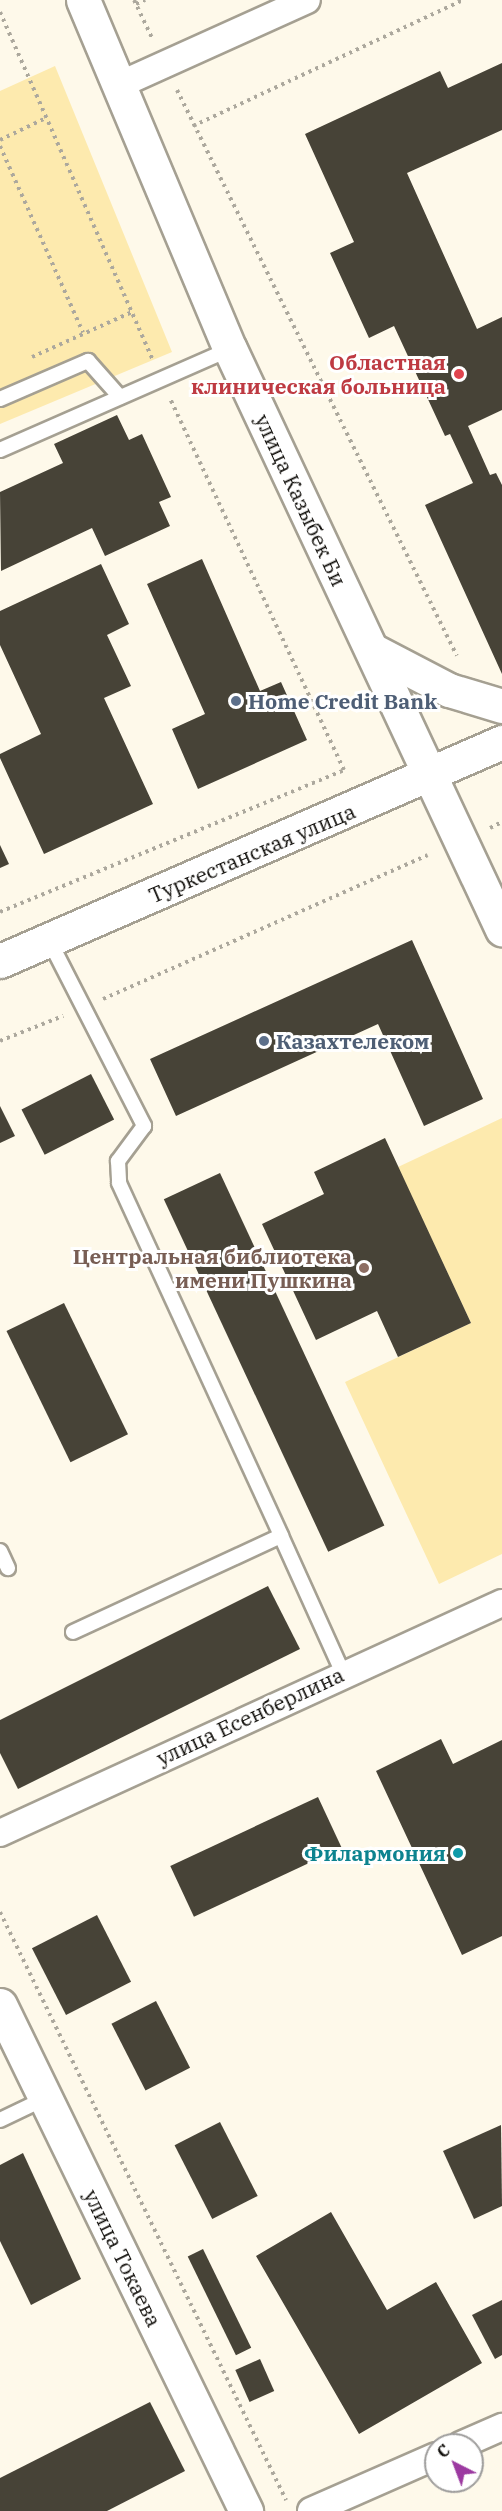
<!DOCTYPE html>
<meta charset="utf-8">
<style>
body{margin:0}
#map{position:relative;width:502px;height:2511px;overflow:hidden;background:#fef9ea;font-family:"IBM Plex Serif",serif}
div>[style]{position:absolute}
.green>*{inset:0;background:#fdeaae}
.building>*{inset:0;background:#474337;transform-origin:0 0}
.path>*{height:4px;margin-top:-2px;transform-origin:0;background:repeating-linear-gradient(90deg,#aca89d 0 3px,transparent 0 7.5px)}
.roads{filter:drop-shadow(2px 0 #a5a092) drop-shadow(-2px 0 #a5a092) drop-shadow(0 2px #a5a092) drop-shadow(0 -2px #a5a092)}
.lane>*{height:14px;margin:-7px;padding:0 7px;transform-origin:7px;border-radius:7px;background:#fff}
.street>*{height:26px;margin:-13px;padding:0 13px;transform-origin:13px;border-radius:13px;background:#fff}
.secondary>*{height:33px;margin:-16.5px;padding:0 16.5px;transform-origin:16.5px;border-radius:16.5px;background:#fff}
.dots>*{width:16px;height:16px;translate:-50% -50%;box-sizing:border-box;border:3px solid #fff;border-radius:50%}
span{translate:-50% -50%;white-space:nowrap;text-align:center;line-height:1.15;-webkit-text-stroke:6px #fff;paint-order:stroke}
.health-label{font-size:21px;color:#be3a42;font-weight:700}
.right{translate:-100% -50%;text-align:right}
.street-label{font-size:21px;color:#0d0b07}
.service-label{font-size:21px;color:#4e5e75;font-weight:700}
.left{translate:0 -50%;text-align:left}
.education-label{font-size:21px;color:#785e54;font-weight:700}
.culture-label{font-size:21px;color:#0d838f;font-weight:700}
.north{position:absolute;left:424px;top:2433px;width:60px;height:60px;box-sizing:border-box;background:#fff;border:2px solid #9e9d9c;border-radius:50%;rotate:318deg;font-size:16px;font-weight:700;line-height:24px;text-align:center;color:#0d0b07}
.north::after{content:'';display:block;margin:auto;width:21px;height:27px;background:#9c3aa1;clip-path:polygon(50% 0,100% 100%,50% 72%,0 100%)}
</style>
<div id="map">
<div class="green">
<div style="clip-path:polygon(55px 66px,172px 352px,0 424px,0 91px)"></div>
<div style="clip-path:polygon(502px 1118px,502px 1554px,439px 1584px,345px 1382px,471px 1323px,398px 1167px)"></div>
</div>
<div class="building">
<div style="clip-path:polygon(502px 63px,502px 130px,407px 173px,477px 329px,502px 317px,502px 410px,468px 426px,490px 475px,496px 473px,502px 485px,502px 674px,425px 505px,473px 483px,450px 434px,445px 436px,394px 326px,369px 338px,330px 253px,354px 242px,305px 134px,440px 71px,448px 88px)"></div>
<div style="clip-path:polygon(117px 415px,129px 440px,142px 434px,171px 497px,159px 502px,170px 526px,105px 556px,92px 528px,1px 571px,0 492px,63px 463px,54px 444px)"></div>
<div style="clip-path:polygon(202px 559px,260px 691px,281px 682px,307px 740px,198px 789px,172px 729px,205px 714px,147px 584px)"></div>
<div style="clip-path:polygon(101px 564px,129px 624px,107px 635px,131px 686px,104px 698px,153px 804px,44px 854px,0 758px,0 754px,41px 734px,0 645px,0 611px)"></div>
<div style="clip-path:polygon(0 845px,9px 864px,0 868px)"></div>
<div style="clip-path:polygon(412px 940px,483px 1099px,424px 1126px,378px 1024px,176px 1116px,150px 1059px)"></div>
<div style="left:91px;top:1074px;width:51px;height:78px;rotate:63deg"></div>
<div style="clip-path:polygon(0 1106px,15px 1136px,0 1143px)"></div>
<div style="clip-path:polygon(385px 1138px,471px 1323px,398px 1357px,377px 1311px,316px 1340px,262px 1224px,324px 1194px,314px 1172px)"></div>
<div style="left:220px;top:1173px;width:389px;height:62px;rotate:65deg"></div>
<div style="left:64px;top:1303px;width:146px;height:64px;rotate:64deg"></div>
<div style="clip-path:polygon(268px 1586px,300px 1649px,18px 1789px,0 1753px,0 1720px)"></div>
<div style="clip-path:polygon(441px 1739px,453px 1764px,502px 1740px,502px 1936px,462px 1955px,376px 1771px)"></div>
<div style="left:318px;top:1797px;width:56px;height:163px;rotate:65deg"></div>
<div style="left:97px;top:1915px;width:75px;height:73px;rotate:63deg"></div>
<div style="left:156px;top:2001px;width:75px;height:50px;rotate:63deg"></div>
<div style="left:220px;top:2122px;width:83px;height:51px;rotate:63deg"></div>
<div style="clip-path:polygon(501px 2125px,502px 2206px,474px 2219px,443px 2151px)"></div>
<div style="clip-path:polygon(23px 2153px,81px 2279px,31px 2305px,0 2241px,0 2165px)"></div>
<div style="clip-path:polygon(331px 2212px,387px 2310px,436px 2282px,482px 2363px,359px 2434px,256px 2256px)"></div>
<div style="left:203px;top:2249px;width:110px;height:17px;rotate:64deg"></div>
<div style="clip-path:polygon(502px 2300px,502px 2355px,495px 2359px,472px 2315px)"></div>
<div style="left:260px;top:2359px;width:35px;height:27px;rotate:66deg"></div>
<div style="clip-path:polygon(150px 2402px,185px 2471px,107px 2511px,0 2511px,0 2478px)"></div>
</div>
<div class="path">
<div style="left:134px;top:0;width:44px;rotate:64.6deg"></div>
<div style="left:136px;top:4px;width:10px;rotate:-24deg"></div>
<div style="left:0;top:12px;width:379px;rotate:66.3deg"></div>
<div style="left:177px;top:90px;width:631px;rotate:63.68deg"></div>
<div style="left:193px;top:126px;width:298px;rotate:-25deg"></div>
<div style="left:0;top:140px;width:51px;rotate:-25.6deg"></div>
<div style="left:0;top:146px;width:204px;rotate:66deg"></div>
<div style="left:32px;top:357px;width:110px;rotate:-24.2deg"></div>
<div style="left:490px;top:828px;width:13px;rotate:-27deg"></div>
<div style="left:0;top:912px;width:372px;rotate:-22.4deg"></div>
<div style="left:344px;top:770px;width:410px;rotate:-115.1deg"></div>
<div style="left:103px;top:999px;width:355px;rotate:-23.9deg"></div>
<div style="left:0;top:1041px;width:68px;rotate:-21.6deg"></div>
<div style="left:0;top:1912px;width:654px;rotate:64.06deg"></div>
</div>
<div class="roads">
<div class="lane">
<div style="left:0;top:399px;width:96px;rotate:-23.4deg"></div>
<div style="left:88px;top:361px;width:48px;rotate:48.4deg"></div>
<div style="left:0;top:450px;width:251px;rotate:-23.7deg"></div>
<div style="left:49px;top:940px;width:209px;rotate:62.9deg"></div>
<div style="left:144px;top:1126px;width:44px;rotate:126.6deg"></div>
<div style="left:118px;top:1161px;width:22px;rotate:87deg"></div>
<div style="left:119px;top:1183px;width:388px;rotate:65.3deg"></div>
<div style="left:0;top:1551px;width:19px;rotate:65deg"></div>
<div style="left:73px;top:1632px;width:229px;rotate:-24.8deg"></div>
<div style="left:281px;top:1536px;width:150px;rotate:65.7deg"></div>
<div style="left:0;top:2120px;width:51px;rotate:-25.6deg"></div>
</div>
<div class="street">
<div style="left:119px;top:85px;width:206px;rotate:-24.3deg"></div>
<div style="left:0;top:1833px;width:552px;rotate:-24.62deg"></div>
<div style="left:461px;top:2445px;width:45px;rotate:-23.7deg"></div>
<div style="left:311px;top:2511px;width:137px;rotate:-23.7deg"></div>
</div>
<div class="secondary">
<div style="left:83px;top:0;width:379px;rotate:67.2deg"></div>
<div style="left:230px;top:349px;width:641px;rotate:64.88deg"></div>
<div style="left:372px;top:650px;width:87px;rotate:27.5deg"></div>
<div style="left:449px;top:690px;width:55px;rotate:16.8deg"></div>
<div style="left:0;top:961px;width:548px;rotate:-23.57deg"></div>
<div style="left:0;top:2005px;width:563px;rotate:64.07deg"></div>
</div>
</div>
<div class="dots">
<div style="left:459px;top:374px;background:#e0444e"></div>
<div style="left:236px;top:701px;background:#5c6f8a"></div>
<div style="left:264px;top:1041px;background:#5c6f8a"></div>
<div style="left:364px;top:1268px;background:#8d6e63"></div>
<div style="left:458px;top:1853px;background:#0f9aa8"></div>
</div>
<div class="health-label">
<span class="right" style="left:446px;top:374px">Областная<br>клиническая больница</span>
</div>
<div class="street-label">
<span style="left:301px;top:500px;rotate:65deg">улица Казыбек Би</span>
<span style="left:252px;top:853px;rotate:-23deg">Туркестанская улица</span>
<span style="left:250px;top:1716px;rotate:-25deg">улица Есенберлина</span>
<span style="left:123px;top:2258px;rotate:64deg">улица Токаева</span>
</div>
<div class="service-label">
<span class="left" style="left:248px;top:701px">Home Credit Bank</span>
<span class="left" style="left:276px;top:1041px">Казахтелеком</span>
</div>
<div class="education-label">
<span class="right" style="left:352px;top:1268px">Центральная библиотека<br>имени Пушкина</span>
</div>
<div class="culture-label">
<span class="right" style="left:446px;top:1853px">Филармония</span>
</div>
<div class="north">С</div>
</div>
